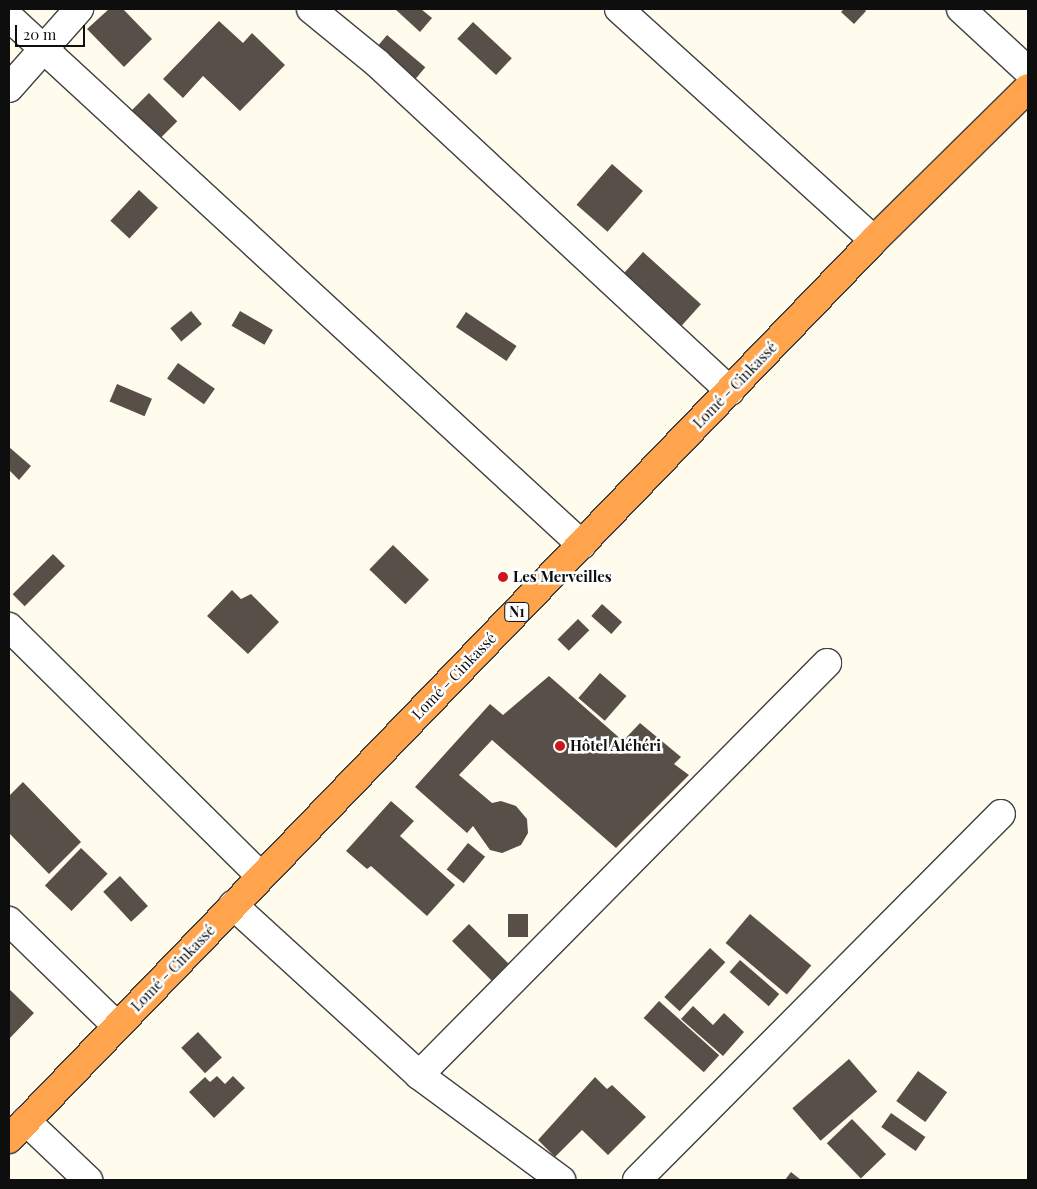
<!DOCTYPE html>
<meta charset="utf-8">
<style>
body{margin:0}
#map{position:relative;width:1037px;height:1189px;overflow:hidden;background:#fffcee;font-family:"Playfair Display",serif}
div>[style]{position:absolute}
.building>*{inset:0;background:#584f49;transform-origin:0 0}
.roads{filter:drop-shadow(1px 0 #414141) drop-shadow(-1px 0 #414141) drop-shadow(0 1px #414141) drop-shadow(0 -1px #414141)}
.minor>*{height:28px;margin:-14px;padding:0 14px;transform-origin:14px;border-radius:14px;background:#fff}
.highway>*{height:28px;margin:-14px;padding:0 14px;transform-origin:14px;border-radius:14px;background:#ffa44c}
.dots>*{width:14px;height:14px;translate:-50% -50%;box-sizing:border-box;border:2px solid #fff;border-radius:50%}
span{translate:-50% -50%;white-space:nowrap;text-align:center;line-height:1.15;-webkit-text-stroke:5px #fff;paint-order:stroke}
.shield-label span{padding:1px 4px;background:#fff;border:1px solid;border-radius:4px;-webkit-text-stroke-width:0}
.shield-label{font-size:14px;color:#0e0e0e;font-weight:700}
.street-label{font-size:15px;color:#0e0e0e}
.poi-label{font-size:15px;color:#0e0e0e;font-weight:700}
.left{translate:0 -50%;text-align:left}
.frame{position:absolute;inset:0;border:10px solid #0e0e0e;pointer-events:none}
.scale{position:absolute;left:15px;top:25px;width:70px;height:22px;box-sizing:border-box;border:2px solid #0e0e0e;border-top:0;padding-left:6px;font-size:15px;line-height:18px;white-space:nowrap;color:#0e0e0e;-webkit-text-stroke:4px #fff;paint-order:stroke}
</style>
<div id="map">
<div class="building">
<div style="clip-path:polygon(109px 9px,123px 9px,152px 39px,124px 67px,87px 29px)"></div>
<div style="clip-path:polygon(395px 9px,421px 9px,432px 18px,420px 32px)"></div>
<div style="clip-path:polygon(844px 9px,864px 9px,866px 11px,854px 24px,841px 12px)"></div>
<div style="clip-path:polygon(219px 21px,243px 43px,252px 33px,285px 65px,240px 111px,203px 76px,183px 98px,163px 79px)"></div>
<div style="left:473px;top:22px;width:53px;height:23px;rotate:43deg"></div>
<div style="left:387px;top:35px;width:50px;height:16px;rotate:40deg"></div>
<div style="left:149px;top:93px;width:40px;height:25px;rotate:45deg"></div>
<div style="left:612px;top:164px;width:41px;height:54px;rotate:41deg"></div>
<div style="left:139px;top:190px;width:26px;height:42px;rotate:43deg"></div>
<div style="left:643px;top:252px;width:78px;height:33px;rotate:42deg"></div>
<div style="left:191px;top:311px;width:17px;height:27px;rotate:50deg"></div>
<div style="left:240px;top:311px;width:38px;height:17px;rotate:30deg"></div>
<div style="left:466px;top:312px;width:61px;height:18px;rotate:34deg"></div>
<div style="left:178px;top:363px;width:45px;height:19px;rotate:35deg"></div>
<div style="left:117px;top:384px;width:38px;height:19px;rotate:23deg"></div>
<div style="clip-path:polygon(9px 447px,31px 466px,19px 480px,9px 470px)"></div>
<div style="left:393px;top:545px;width:50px;height:34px;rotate:44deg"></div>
<div style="left:53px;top:554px;width:17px;height:57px;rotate:45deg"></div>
<div style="clip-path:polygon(232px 590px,241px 599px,251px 594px,279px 622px,248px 654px,207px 616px)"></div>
<div style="left:602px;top:604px;width:27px;height:16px;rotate:42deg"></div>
<div style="left:578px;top:619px;width:16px;height:29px;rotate:45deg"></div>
<div style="left:600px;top:673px;width:35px;height:33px;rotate:41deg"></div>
<div style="clip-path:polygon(549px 676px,623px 741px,640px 723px,681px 757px,674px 764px,689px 775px,616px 848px,492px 740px,459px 775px,492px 803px,501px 801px,516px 806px,527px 819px,528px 833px,521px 845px,502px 853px,490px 850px,473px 826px,467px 833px,415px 787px,490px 704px,503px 715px)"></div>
<div style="clip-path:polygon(23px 782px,81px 842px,49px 874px,9px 833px,9px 796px)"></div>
<div style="clip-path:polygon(391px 801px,414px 821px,400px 836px,455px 885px,427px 916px,371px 866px,367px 869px,346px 851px)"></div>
<div style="left:468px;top:843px;width:22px;height:34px;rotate:39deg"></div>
<div style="left:81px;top:848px;width:37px;height:52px;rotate:44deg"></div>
<div style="left:120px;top:876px;width:41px;height:23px;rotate:47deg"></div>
<div style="left:508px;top:914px;width:20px;height:23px"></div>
<div style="left:750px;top:914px;width:80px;height:38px;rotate:40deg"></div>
<div style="left:469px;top:924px;width:64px;height:24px;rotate:45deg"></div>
<div style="left:710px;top:948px;width:21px;height:67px;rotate:43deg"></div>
<div style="left:740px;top:960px;width:52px;height:16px;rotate:41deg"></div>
<div style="clip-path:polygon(9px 989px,34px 1013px,9px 1039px)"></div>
<div style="left:659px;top:1001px;width:81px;height:23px;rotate:42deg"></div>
<div style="clip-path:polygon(693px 1006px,713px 1025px,724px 1013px,744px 1032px,723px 1056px,681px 1019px)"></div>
<div style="left:198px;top:1032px;width:35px;height:23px;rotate:47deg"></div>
<div style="left:849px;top:1059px;width:43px;height:75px;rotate:49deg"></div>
<div style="left:918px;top:1071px;width:36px;height:37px;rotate:36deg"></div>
<div style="clip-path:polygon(217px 1076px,225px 1084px,233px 1076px,245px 1088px,214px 1118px,189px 1092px,205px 1077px,210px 1082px)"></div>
<div style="clip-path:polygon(595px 1077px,607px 1089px,612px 1085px,646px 1117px,608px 1155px,582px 1130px,555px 1157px,538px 1140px)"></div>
<div style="left:891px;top:1113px;width:42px;height:17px;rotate:35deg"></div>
<div style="left:852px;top:1119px;width:49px;height:35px;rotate:46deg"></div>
<div style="clip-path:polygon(791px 1172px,801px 1180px,785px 1180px)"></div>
</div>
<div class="roads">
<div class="minor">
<div style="left:311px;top:9px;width:85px;rotate:39.3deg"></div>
<div style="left:377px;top:63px;width:482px;rotate:42.9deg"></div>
<div style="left:619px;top:9px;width:344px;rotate:42.2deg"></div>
<div style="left:961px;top:9px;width:91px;rotate:42.8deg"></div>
<div style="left:9px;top:17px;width:779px;rotate:42.66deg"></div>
<div style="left:9px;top:88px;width:106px;rotate:-48.5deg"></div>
<div style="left:9px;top:627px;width:354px;rotate:44.7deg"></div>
<div style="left:233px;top:905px;width:252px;rotate:42.4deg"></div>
<div style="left:419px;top:1075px;width:177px;rotate:36.5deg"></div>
<div style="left:9px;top:921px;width:151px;rotate:44.2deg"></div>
<div style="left:419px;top:1075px;width:580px;rotate:-45.28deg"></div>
<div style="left:26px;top:1121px;width:86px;rotate:43.6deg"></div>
<div style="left:637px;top:1180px;width:516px;rotate:-45.16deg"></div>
</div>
<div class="highway">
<div style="left:9px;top:1139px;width:1248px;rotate:-46.1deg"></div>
<div style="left:874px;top:240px;width:216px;rotate:-44.6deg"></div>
</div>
</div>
<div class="dots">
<div style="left:503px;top:577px;background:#cd1618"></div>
<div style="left:560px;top:746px;background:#cd1618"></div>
</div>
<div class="shield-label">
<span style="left:517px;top:612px">N1</span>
</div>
<div class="street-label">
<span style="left:735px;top:385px;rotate:-46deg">Lomé - Cinkassé</span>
<span style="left:454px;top:676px;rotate:-46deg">Lomé - Cinkassé</span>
<span style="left:173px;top:968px;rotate:-46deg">Lomé - Cinkassé</span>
</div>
<div class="poi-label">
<span class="left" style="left:513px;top:577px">Les Merveilles</span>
<span class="left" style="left:570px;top:746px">Hôtel Aléhéri</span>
</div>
<div class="frame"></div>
<div class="scale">20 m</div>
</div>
